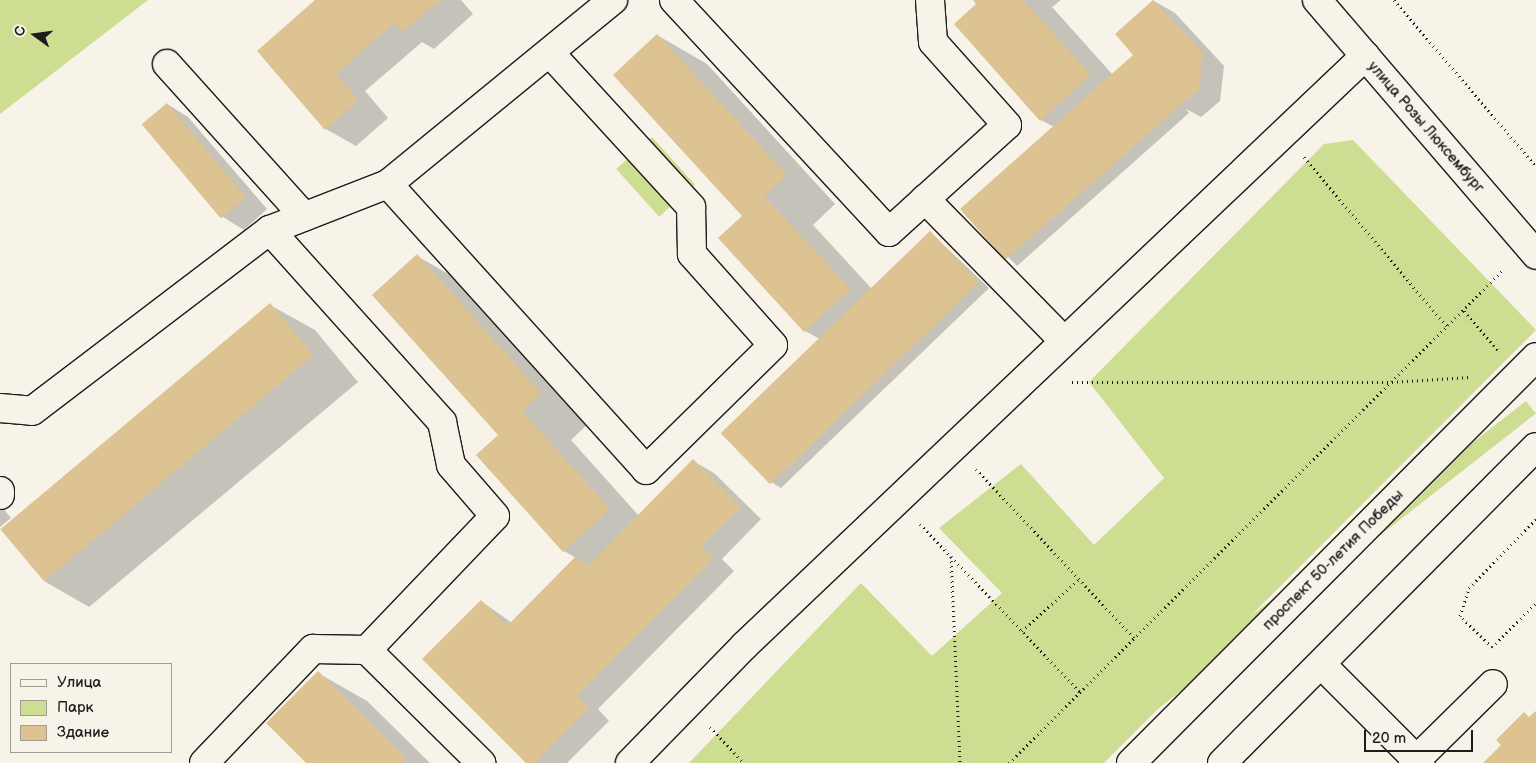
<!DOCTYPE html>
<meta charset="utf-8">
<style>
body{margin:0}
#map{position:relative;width:1536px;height:763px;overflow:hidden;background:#f7f3e8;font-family:"Balsamiq Sans",sans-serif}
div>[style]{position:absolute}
.green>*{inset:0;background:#cddd91;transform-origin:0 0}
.shadow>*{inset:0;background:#0003}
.building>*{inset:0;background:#ddc292;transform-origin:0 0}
.path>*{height:3px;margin-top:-1.5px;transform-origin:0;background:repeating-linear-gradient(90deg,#1c1c1c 0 1px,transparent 0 5px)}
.roads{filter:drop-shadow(1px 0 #1c1c1c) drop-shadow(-1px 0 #1c1c1c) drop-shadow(0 1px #1c1c1c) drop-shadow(0 -1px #1c1c1c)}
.minor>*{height:28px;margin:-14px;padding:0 14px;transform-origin:14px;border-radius:14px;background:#f7f3e8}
.major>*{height:28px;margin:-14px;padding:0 14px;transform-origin:14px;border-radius:14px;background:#f7f3e8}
span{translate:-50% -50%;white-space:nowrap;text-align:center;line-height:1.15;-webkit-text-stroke:4.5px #f7f3e8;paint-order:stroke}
.street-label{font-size:15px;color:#1c1c1c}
.legend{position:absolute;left:10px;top:663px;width:162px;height:90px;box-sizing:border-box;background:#f7f3e8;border:1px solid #9f9d96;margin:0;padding:6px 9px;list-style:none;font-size:15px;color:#1c1c1c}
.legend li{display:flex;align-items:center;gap:10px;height:25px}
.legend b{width:25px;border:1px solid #9f9d96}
.north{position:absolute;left:10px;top:10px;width:50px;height:50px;-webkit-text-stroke:4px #f7f3e8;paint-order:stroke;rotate:284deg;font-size:14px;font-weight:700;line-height:20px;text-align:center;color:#1c1c1c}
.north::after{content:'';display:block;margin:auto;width:18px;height:22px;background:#1c1c1c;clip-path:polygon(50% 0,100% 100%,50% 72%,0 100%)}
.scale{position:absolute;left:1364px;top:730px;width:109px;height:22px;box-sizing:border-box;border:2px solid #1c1c1c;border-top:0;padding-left:6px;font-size:15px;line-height:18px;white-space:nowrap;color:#1c1c1c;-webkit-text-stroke:4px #f7f3e8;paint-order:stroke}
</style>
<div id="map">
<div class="green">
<div style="clip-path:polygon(0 0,148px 0,0 114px)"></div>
<div style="left:652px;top:137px;width:64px;height:48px;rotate:48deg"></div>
<div style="clip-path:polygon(1353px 140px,1536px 330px,1104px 763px,689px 763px,861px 583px,932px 656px,1002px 593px,939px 528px,1021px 464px,1094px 545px,1164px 478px,1089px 382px,1324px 144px)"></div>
<div style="left:1526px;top:401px;width:16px;height:513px;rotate:52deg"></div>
</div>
<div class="shadow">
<div style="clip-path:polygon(317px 0,461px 0,473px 14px,434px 49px,422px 42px,365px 91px,388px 118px,356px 146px,326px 129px)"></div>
<div style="clip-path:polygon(974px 0,1061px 0,1052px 7px,1113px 75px,1138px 59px,1116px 34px,1154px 1px,1175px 13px,1224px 66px,1220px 101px,1201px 117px,1186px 109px,1189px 113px,1017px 266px,962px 209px,1054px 127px,1041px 120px)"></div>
<div style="clip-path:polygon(657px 35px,707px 64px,835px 204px,813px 225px,872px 289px,931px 233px,989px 288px,781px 488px,771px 482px,820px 339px,805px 331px,719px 238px,744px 216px)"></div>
<div style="clip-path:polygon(167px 104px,188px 117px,267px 209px,244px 230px,223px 217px)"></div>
<div style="clip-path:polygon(417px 256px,466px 284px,590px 422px,571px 440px,639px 516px,693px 461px,714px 473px,761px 519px,722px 559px,734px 571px,598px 709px,609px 721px,567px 763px,528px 763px,481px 601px,512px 623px,576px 558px,564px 551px,500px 435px)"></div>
<div style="clip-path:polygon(270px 305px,315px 330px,358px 382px,89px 607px,44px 581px)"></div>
<div style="clip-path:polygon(0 505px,11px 518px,0 527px)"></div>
<div style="clip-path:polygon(318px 673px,367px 701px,430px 763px,308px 763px)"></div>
</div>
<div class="building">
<div style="clip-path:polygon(315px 0,440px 0,403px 32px,394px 23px,336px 74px,359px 100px,325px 130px,257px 51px)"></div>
<div style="clip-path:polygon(973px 0,1023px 0,1091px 75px,1040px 121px,954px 24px,976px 4px)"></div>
<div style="clip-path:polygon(1153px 0,1203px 53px,1199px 89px,1005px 260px,960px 209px,1133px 55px,1115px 34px)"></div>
<div style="clip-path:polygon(657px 34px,787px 175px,764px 196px,851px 289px,804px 332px,718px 238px,742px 216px,613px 75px)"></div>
<div style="left:167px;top:103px;width:123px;height:33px;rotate:50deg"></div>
<div style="left:930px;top:231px;width:71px;height:291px;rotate:46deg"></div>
<div style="clip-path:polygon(417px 254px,541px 393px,522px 411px,610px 509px,563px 552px,476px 455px,498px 435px,372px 295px)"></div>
<div style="left:270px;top:303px;width:68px;height:352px;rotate:50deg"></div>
<div style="clip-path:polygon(693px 459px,741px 507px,701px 546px,713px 558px,577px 696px,589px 708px,535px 763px,526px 763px,422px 659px,481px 600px,507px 626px,576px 556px,587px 567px)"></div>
<div style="clip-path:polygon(318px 671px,406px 758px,401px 763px,306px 763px,266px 723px)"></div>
<div style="clip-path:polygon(1536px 711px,1536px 763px,1483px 763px,1501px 745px,1496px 740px,1524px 712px,1529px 717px)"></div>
</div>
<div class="path">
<div style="left:1394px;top:0;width:218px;rotate:49.5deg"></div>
<div style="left:1304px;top:157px;width:222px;rotate:49.9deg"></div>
<div style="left:1464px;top:311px;width:52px;rotate:48.9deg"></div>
<div style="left:1072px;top:382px;width:320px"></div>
<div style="left:1392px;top:382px;width:78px;rotate:-3.7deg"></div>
<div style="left:976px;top:469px;width:231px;rotate:46.9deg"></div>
<div style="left:920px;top:524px;width:232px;rotate:46.4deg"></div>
<div style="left:951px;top:556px;width:207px;rotate:87.5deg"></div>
<div style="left:1022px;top:631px;width:77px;rotate:-42.4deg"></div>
<div style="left:1492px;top:647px;width:45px;rotate:-135.9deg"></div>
<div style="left:1460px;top:616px;width:29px;rotate:-72deg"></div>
<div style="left:1469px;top:588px;width:96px;rotate:-45.8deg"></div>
<div style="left:1492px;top:647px;width:62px;rotate:-45deg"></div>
<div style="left:710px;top:727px;width:50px;rotate:46.6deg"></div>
<div style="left:1009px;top:763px;width:699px;rotate:-44.94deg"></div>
</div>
<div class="roads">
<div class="minor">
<div style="left:674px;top:0;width:316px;rotate:47.2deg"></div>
<div style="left:889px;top:232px;width:159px;rotate:-42.2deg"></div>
<div style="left:1007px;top:125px;width:111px;rotate:-131.7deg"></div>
<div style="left:933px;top:42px;width:42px;rotate:-94.1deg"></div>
<div style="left:1317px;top:0;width:336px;rotate:49.3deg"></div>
<div style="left:167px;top:64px;width:205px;rotate:48deg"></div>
<div style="left:388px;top:184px;width:385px;rotate:47.9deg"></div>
<div style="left:646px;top:470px;width:178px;rotate:-44.5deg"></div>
<div style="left:773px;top:345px;width:122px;rotate:-131.7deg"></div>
<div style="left:692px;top:254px;width:47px;rotate:-91.2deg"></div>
<div style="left:691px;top:207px;width:207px;rotate:-132.5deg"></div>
<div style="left:925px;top:199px;width:199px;rotate:45.6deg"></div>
<div style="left:0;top:408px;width:32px;rotate:5deg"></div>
<div style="left:32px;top:411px;width:299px;rotate:-37.3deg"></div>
<div style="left:270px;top:230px;width:127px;rotate:-21.3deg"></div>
<div style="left:388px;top:184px;width:291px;rotate:-39.3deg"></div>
<div style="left:0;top:491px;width:4px;rotate:90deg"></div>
<div style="left:367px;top:650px;width:161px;rotate:44.7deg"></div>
<div style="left:1322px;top:665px;width:139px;rotate:45deg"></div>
<div style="left:204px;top:763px;width:158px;rotate:-46.3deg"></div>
<div style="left:313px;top:649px;width:54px;rotate:1.1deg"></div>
<div style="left:367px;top:650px;width:185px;rotate:-46.3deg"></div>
<div style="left:495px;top:516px;width:67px;rotate:-130.8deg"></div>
<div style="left:451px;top:465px;width:44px;rotate:-101.8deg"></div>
<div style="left:442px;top:422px;width:258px;rotate:-131.9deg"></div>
<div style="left:630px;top:763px;width:163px;rotate:-45.7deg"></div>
<div style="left:744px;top:646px;width:857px;rotate:-43.53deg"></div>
<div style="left:1413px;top:763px;width:112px;rotate:-44.6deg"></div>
</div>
<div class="major">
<div style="left:1131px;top:763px;width:573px;rotate:-45.07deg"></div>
<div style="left:1222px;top:763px;width:445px;rotate:-45.2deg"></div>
</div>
</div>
<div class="street-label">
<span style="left:1426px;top:127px;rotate:49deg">улица Розы Люксембург</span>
<span style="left:1333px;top:560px;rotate:-45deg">проспект 50-летия Победы</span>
</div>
<ul class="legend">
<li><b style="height:6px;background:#f7f3e8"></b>Улица</li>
<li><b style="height:14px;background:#cddd91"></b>Парк</li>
<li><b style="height:14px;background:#ddc292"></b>Здание</li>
</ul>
<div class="north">С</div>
<div class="scale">20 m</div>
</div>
